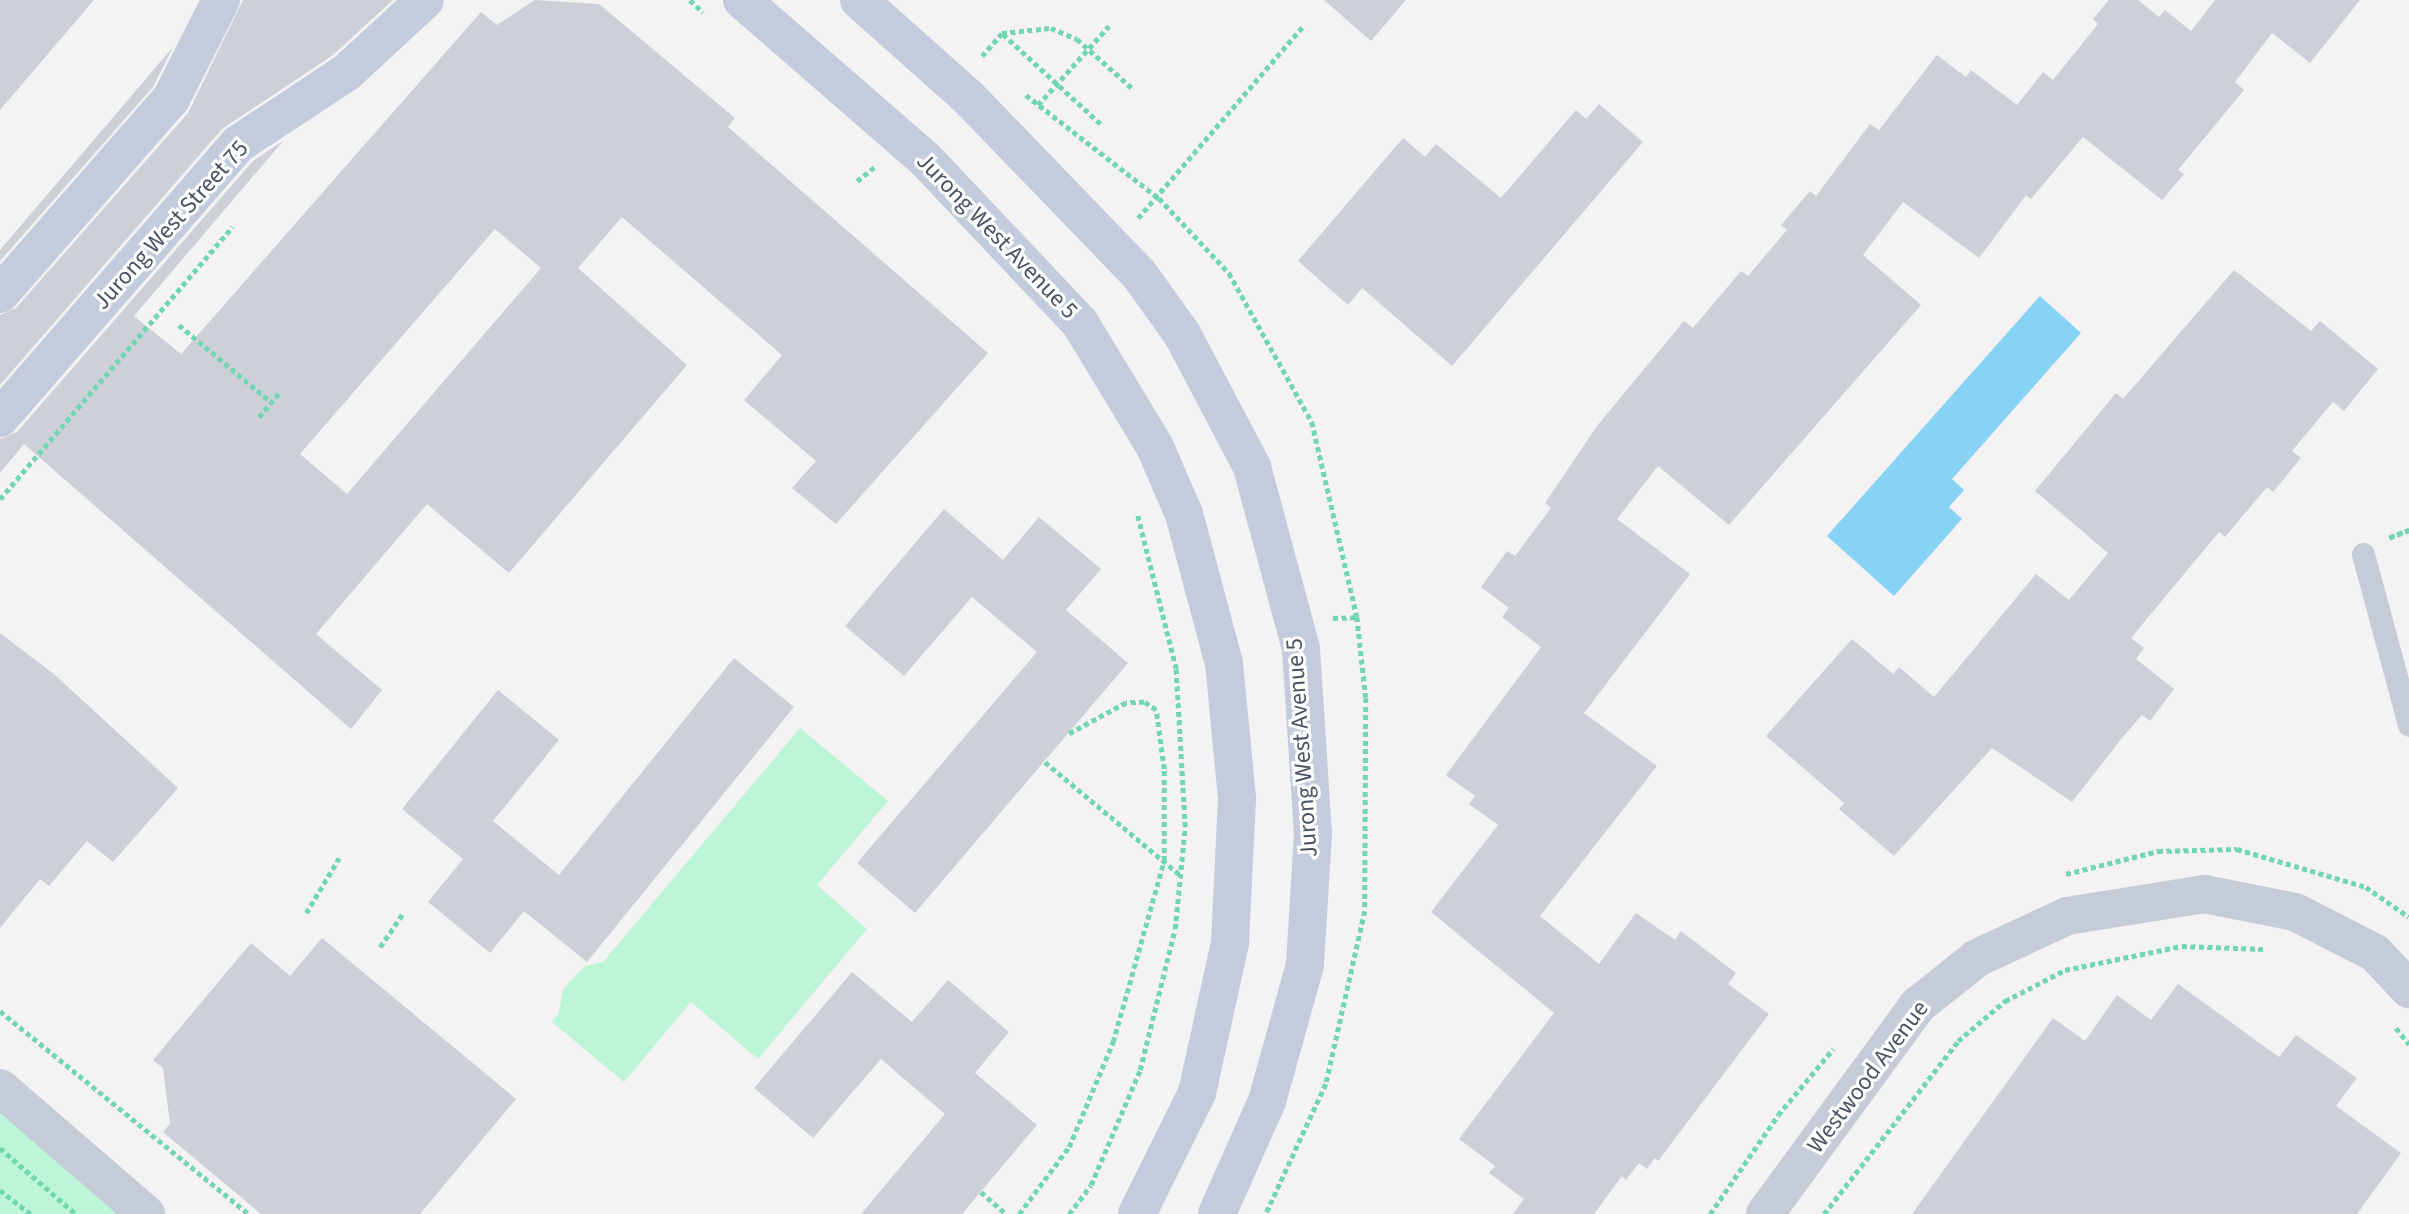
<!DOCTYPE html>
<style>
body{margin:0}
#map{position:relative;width:2409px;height:1214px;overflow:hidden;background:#f4f2f2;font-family:"Source Sans 3",sans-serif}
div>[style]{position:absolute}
.green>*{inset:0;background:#bdf5d9}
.water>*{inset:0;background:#86d3f6}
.building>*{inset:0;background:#ced0d8}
.path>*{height:4.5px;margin-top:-2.25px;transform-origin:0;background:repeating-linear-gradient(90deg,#71d7b0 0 5px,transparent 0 8.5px)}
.lane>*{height:23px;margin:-11.5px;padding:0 11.5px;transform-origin:11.5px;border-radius:11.5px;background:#c5ccd8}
.street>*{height:38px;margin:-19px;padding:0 19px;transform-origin:19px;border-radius:19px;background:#c5ccd8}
.secondary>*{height:38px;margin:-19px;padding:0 19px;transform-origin:19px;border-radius:19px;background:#c3ccdc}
span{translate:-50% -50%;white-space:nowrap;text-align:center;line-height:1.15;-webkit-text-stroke:6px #fff;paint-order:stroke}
.street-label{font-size:24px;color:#475262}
</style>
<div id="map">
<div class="green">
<div style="clip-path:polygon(800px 728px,888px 801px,817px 885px,867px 929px,758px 1059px,691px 1002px,624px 1082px,552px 1022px,559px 1013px,563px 989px,585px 966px,603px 962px)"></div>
<div style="clip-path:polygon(0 1095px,136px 1214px,0 1214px)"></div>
</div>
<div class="water">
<div style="clip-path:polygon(2040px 296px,2081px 333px,1952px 479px,1964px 490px,1949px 507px,1962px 519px,1894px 596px,1827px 536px)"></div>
</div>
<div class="building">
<div style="clip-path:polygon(0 0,94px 0,0 110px)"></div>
<div style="clip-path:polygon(243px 0,393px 0,333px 55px,222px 129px,0 385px,0 315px,16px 308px,188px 113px)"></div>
<div style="clip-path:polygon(evenodd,535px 0,599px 4px,735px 118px,728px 127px,988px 353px,836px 524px,792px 488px,816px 461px,744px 400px,782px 355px,622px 217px,578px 268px,687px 365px,509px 573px,427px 504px,316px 634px,382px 690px,351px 729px,24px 444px,0 473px,0 439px,17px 432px,253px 161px,284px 140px,134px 316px,181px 354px,481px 12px,497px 25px,535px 0,495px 229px,541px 268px,347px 494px,300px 454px,495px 229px)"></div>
<div style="clip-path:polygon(1324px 0,1406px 0,1371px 41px)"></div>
<div style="clip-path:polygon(2109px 0,2138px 0,2159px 17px,2165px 10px,2191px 31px,2215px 0,2360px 0,2310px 63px,2272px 33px,2235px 82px,2244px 90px,2178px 170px,2184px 174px,2162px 200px,2083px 137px,2031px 199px,2026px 195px,1979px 258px,1903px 202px,1863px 255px,1921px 305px,1729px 525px,1658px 466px,1617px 519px,1690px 574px,1584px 713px,1657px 766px,1540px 916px,1599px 964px,1636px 913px,1675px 940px,1681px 931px,1736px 973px,1728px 984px,1769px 1014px,1658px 1161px,1655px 1158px,1647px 1169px,1639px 1163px,1626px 1180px,1622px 1176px,1594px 1214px,1513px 1214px,1524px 1199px,1489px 1173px,1495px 1166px,1459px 1139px,1554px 1013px,1431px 912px,1498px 825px,1469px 804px,1475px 796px,1446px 775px,1541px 647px,1502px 617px,1509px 608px,1481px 587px,1507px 551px,1515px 556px,1551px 508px,1545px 503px,1597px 426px,1684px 321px,1693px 328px,1741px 271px,1748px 276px,1787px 230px,1781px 225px,1810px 191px,1816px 196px,1870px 124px,1879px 130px,1937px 55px,1966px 77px,1971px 70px,2017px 105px,2043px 72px,2053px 80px,2098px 24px,2093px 19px)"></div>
<div style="clip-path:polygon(173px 47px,153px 87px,0 261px,0 250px)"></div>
<div style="clip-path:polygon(1599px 104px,1643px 142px,1452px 366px,1362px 288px,1348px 305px,1298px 261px,1403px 138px,1425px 157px,1436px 144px,1501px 198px,1576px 110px,1586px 119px)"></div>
<div style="clip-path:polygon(2234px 270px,2311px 331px,2320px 321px,2378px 369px,2344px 411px,2333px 402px,2292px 451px,2301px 458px,2273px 492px,2267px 487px,2225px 537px,2219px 532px,2131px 638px,2144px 648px,2136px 659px,2174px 689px,2150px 721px,2142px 715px,2122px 738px,2072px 802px,1992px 748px,1894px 856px,1839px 809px,1844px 803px,1766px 736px,1852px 639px,1893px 674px,1899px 667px,1934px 697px,2036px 574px,2069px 600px,2108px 553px,2035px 491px,2116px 393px,2123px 399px)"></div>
<div style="clip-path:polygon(944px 509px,1003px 560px,1039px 517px,1101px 569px,1066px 610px,1128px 663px,915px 913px,857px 863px,1037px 652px,972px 597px,904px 676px,845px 626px)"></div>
<div style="clip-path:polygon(0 633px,55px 675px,178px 788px,113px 862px,87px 841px,49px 886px,40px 879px,0 928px)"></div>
<div style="clip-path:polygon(734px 658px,794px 707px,587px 962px,524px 911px,490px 953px,428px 902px,463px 859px,402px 809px,498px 690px,559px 740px,493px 821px,559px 875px)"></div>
<div style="clip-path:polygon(322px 938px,516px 1099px,420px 1214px,261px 1214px,163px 1132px,170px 1124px,163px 1068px,153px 1060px,251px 943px,290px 976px)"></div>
<div style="clip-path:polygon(852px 972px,912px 1022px,948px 980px,1009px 1032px,975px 1073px,1037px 1125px,962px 1214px,861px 1214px,945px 1114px,881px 1059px,813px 1138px,754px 1088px)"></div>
<div style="clip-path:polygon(2178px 984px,2279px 1057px,2296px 1035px,2357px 1078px,2336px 1106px,2401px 1153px,2357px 1214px,1912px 1214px,2053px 1018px,2085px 1041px,2117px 995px,2151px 1020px)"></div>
</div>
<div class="path">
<div style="left:690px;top:0;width:18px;rotate:43deg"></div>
<div style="left:1003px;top:34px;width:134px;rotate:42.6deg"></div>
<div style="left:982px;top:56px;width:30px;rotate:-49deg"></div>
<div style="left:1002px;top:33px;width:49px;rotate:-5.8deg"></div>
<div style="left:1051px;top:28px;width:28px;rotate:23deg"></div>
<div style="left:1077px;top:39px;width:74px;rotate:41.7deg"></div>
<div style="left:1026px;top:95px;width:168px;rotate:37.8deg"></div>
<div style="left:1159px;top:198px;width:103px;rotate:47deg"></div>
<div style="left:1229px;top:273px;width:171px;rotate:60.9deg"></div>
<div style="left:1312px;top:422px;width:200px;rotate:77deg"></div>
<div style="left:1357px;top:617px;width:81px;rotate:83.7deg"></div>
<div style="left:1366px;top:698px;width:213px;rotate:90.3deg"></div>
<div style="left:1365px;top:911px;width:177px;rotate:102.7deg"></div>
<div style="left:1326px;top:1084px;width:143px;rotate:114.8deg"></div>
<div style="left:1038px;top:105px;width:106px;rotate:-48.1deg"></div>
<div style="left:857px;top:181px;width:22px;rotate:-39deg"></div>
<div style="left:1138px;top:218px;width:255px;rotate:-49.3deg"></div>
<div style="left:179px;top:325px;width:120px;rotate:39.9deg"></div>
<div style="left:259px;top:417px;width:33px;rotate:-50deg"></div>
<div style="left:0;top:499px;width:358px;rotate:-49.5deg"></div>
<div style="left:2390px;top:537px;width:20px;rotate:-20deg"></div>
<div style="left:2389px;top:538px;width:22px;rotate:-22deg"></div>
<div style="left:1333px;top:618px;width:24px;rotate:-2deg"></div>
<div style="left:1045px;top:762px;width:175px;rotate:39.9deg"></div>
<div style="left:2066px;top:874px;width:95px;rotate:-14deg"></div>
<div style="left:2158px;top:851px;width:79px;rotate:-1.5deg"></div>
<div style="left:2237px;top:849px;width:134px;rotate:16.4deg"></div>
<div style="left:2366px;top:887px;width:52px;rotate:34.9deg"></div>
<div style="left:306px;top:913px;width:64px;rotate:-59deg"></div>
<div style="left:380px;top:947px;width:42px;rotate:-55.6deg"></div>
<div style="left:0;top:1011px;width:321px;rotate:39.2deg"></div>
<div style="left:2396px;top:1028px;width:21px;rotate:51deg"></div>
<div style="left:0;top:1148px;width:101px;rotate:41deg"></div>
<div style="left:0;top:1190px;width:39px;rotate:38deg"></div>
<div style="left:981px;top:1192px;width:33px;rotate:41deg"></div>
<div style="left:1019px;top:1214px;width:84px;rotate:-53.3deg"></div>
<div style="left:1069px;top:1147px;width:114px;rotate:-67.3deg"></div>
<div style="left:1113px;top:1042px;width:188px;rotate:-74.3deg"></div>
<div style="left:1164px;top:861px;width:92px;rotate:-90deg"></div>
<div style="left:1164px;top:769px;width:60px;rotate:-97.7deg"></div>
<div style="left:1156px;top:710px;width:14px;rotate:-146deg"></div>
<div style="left:1144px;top:702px;width:18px;rotate:177deg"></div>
<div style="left:1126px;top:703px;width:67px;rotate:151.5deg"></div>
<div style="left:1069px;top:1214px;width:36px;rotate:-53deg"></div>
<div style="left:1091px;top:1185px;width:125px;rotate:-66.9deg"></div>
<div style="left:1140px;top:1070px;width:145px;rotate:-76.1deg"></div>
<div style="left:1175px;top:929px;width:102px;rotate:-84.4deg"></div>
<div style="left:1185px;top:827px;width:158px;rotate:-93.3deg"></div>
<div style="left:1176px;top:669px;width:160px;rotate:-104.1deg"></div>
<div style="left:1710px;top:1214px;width:120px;rotate:-55.5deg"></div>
<div style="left:1778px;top:1115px;width:86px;rotate:-50.2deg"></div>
<div style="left:1824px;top:1214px;width:219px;rotate:-52.2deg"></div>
<div style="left:1958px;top:1041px;width:62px;rotate:-40.4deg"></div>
<div style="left:2005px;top:1001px;width:68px;rotate:-27.3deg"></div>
<div style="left:2065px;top:970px;width:119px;rotate:-11.6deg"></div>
<div style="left:2182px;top:946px;width:81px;rotate:2.1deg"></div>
</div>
<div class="lane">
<div style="left:2363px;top:554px;width:177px;rotate:74.9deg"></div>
</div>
<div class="street">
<div style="left:0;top:1088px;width:193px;rotate:40.8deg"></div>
<div style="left:1765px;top:1214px;width:259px;rotate:-53.8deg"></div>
<div style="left:1918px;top:1005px;width:75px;rotate:-38.5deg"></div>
<div style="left:1977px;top:958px;width:99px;rotate:-25deg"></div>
<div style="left:2067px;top:916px;width:139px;rotate:-9.1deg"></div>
<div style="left:2204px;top:894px;width:93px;rotate:11.2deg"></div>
<div style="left:2295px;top:912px;width:90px;rotate:27.1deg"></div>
<div style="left:2375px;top:953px;width:50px;rotate:46.6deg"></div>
</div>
<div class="secondary">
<div style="left:742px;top:0;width:242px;rotate:41deg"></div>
<div style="left:925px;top:159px;width:226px;rotate:46.6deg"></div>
<div style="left:1080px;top:323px;width:145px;rotate:58.8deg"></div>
<div style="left:1155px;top:447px;width:73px;rotate:66.6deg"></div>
<div style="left:1184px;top:514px;width:154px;rotate:75deg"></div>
<div style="left:1224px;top:663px;width:137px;rotate:84.5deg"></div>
<div style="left:1237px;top:799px;width:144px;rotate:92.8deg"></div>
<div style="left:1230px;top:943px;width:154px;rotate:102.4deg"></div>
<div style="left:1197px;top:1093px;width:135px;rotate:116.4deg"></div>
<div style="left:859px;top:0;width:146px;rotate:41.7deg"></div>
<div style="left:968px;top:97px;width:246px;rotate:46deg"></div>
<div style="left:1139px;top:274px;width:74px;rotate:54.4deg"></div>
<div style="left:1182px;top:334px;width:150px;rotate:62.2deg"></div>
<div style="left:1252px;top:467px;width:188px;rotate:74.9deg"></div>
<div style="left:1301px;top:649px;width:184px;rotate:86.3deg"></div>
<div style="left:1313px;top:833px;width:132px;rotate:93.5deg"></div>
<div style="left:1305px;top:965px;width:141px;rotate:105.6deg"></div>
<div style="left:1267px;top:1101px;width:124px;rotate:113.9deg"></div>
<div style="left:0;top:294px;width:259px;rotate:-48.8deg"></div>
<div style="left:171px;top:99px;width:111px;rotate:-63.2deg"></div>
<div style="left:0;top:418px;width:363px;rotate:-49deg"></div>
<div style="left:238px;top:144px;width:131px;rotate:-33.4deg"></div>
<div style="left:347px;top:72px;width:106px;rotate:-42.7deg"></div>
</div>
<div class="street-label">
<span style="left:171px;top:225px;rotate:-48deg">Jurong West Street 75</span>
<span style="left:997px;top:236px;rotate:46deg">Jurong West Avenue 5</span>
<span style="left:1302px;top:748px;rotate:-94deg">Jurong West Avenue 5</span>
<span style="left:1868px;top:1077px;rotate:-53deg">Westwood Avenue</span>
</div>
</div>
